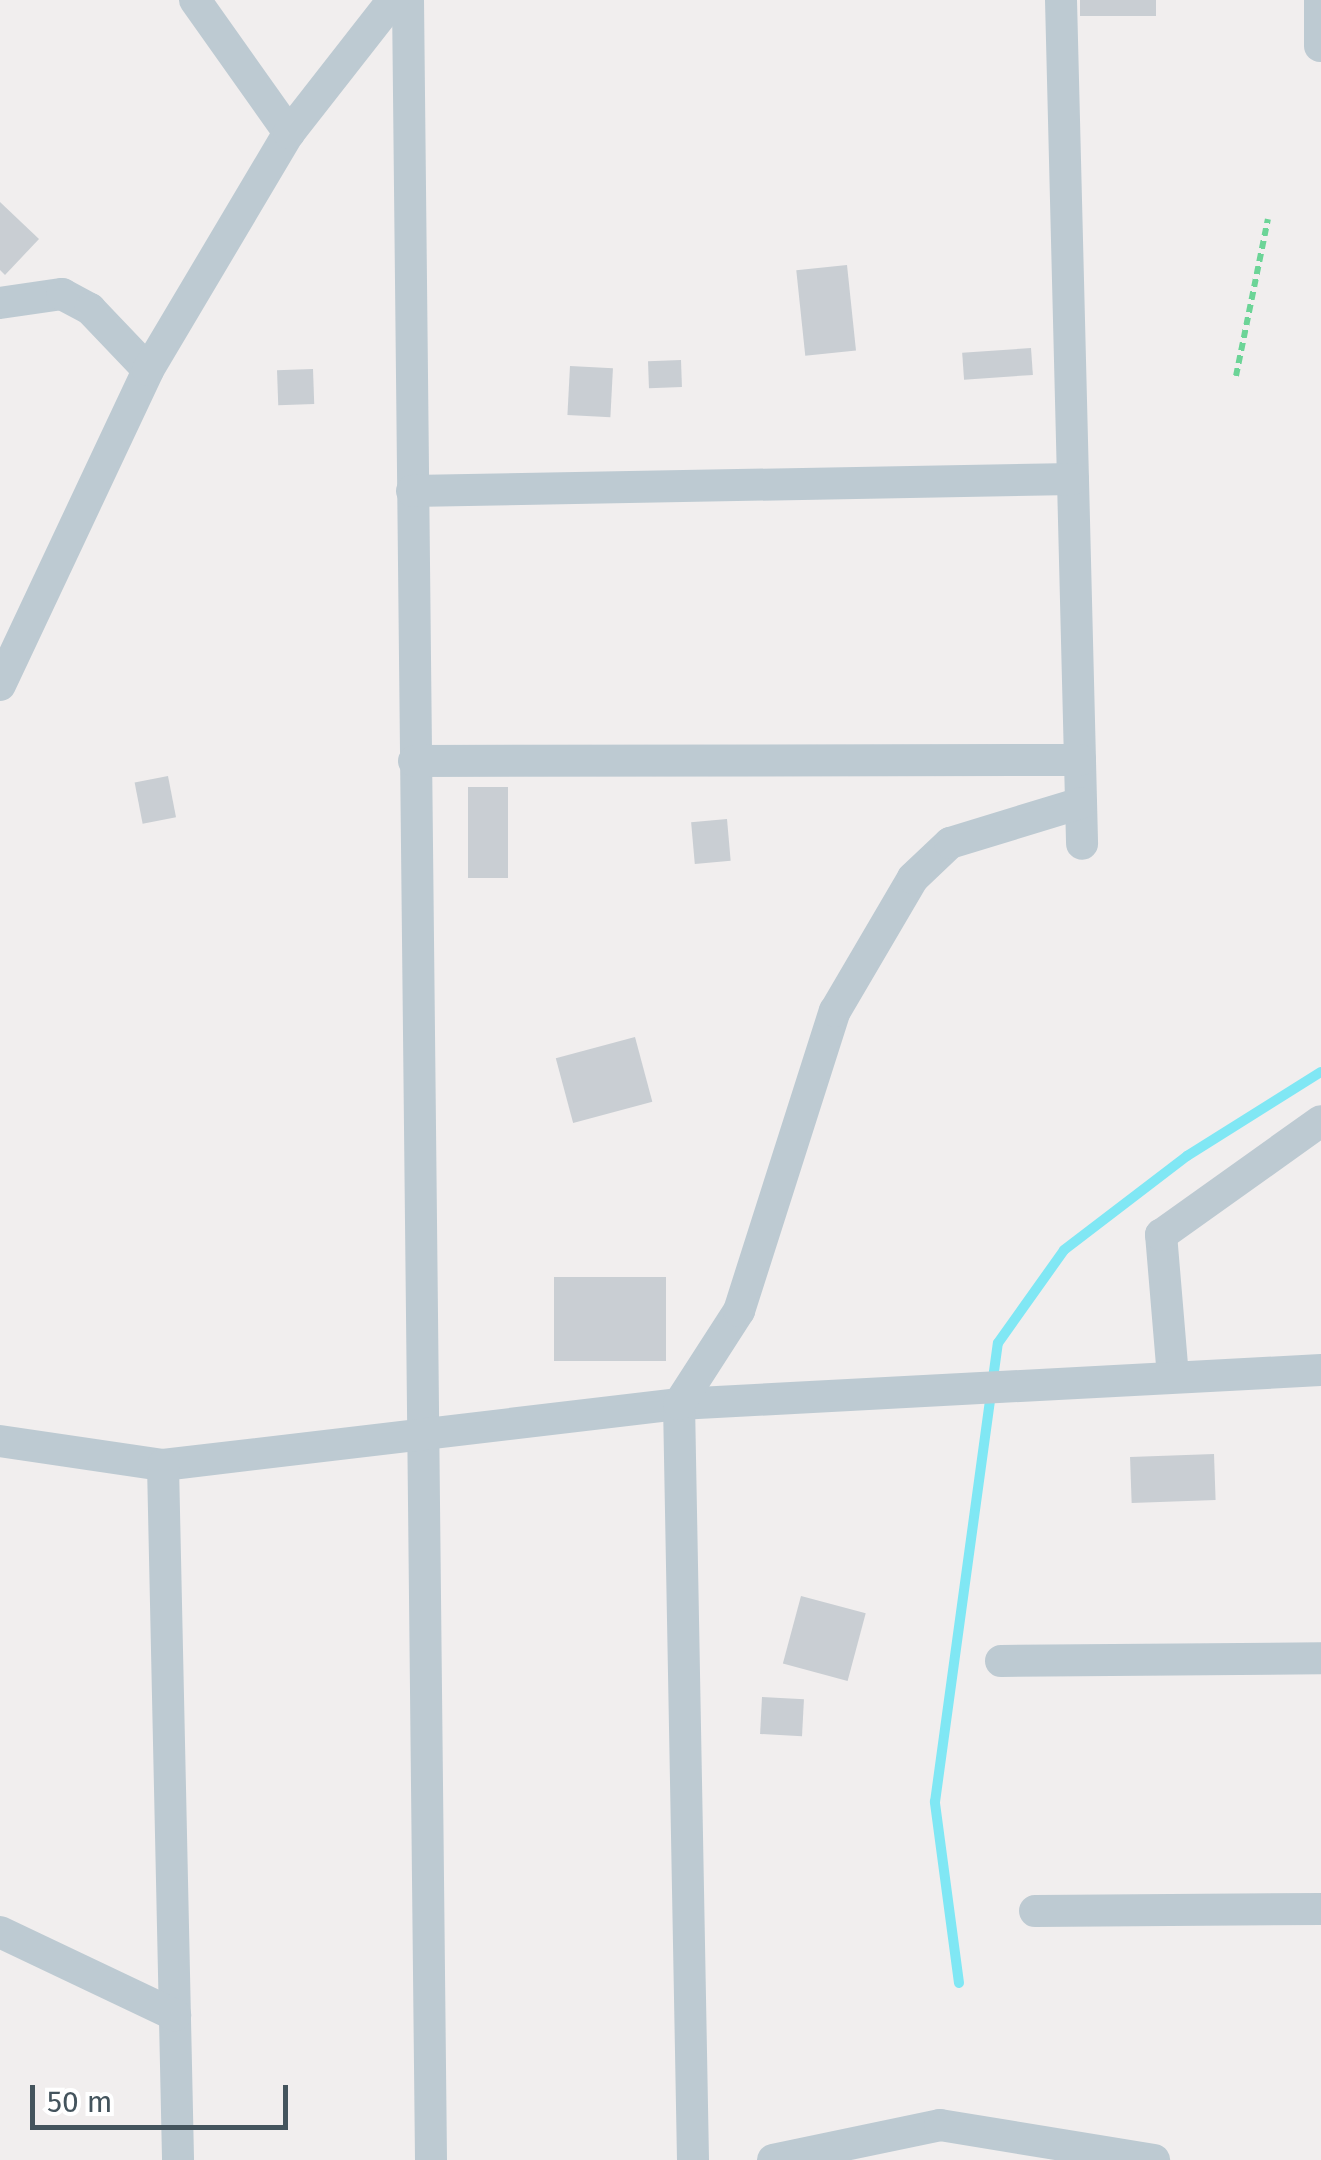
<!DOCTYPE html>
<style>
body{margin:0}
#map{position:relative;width:1321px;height:2160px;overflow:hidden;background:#f1eeee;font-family:"Fira Sans",sans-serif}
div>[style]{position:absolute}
.stream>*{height:10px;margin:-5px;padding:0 5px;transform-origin:5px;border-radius:5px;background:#80e7f4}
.building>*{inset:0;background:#c9ced3;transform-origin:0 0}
.path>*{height:6px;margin-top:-3px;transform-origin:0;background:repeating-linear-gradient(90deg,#6cd497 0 8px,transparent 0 13px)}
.street>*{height:32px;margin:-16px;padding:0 16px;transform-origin:16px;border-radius:16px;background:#bdcad2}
span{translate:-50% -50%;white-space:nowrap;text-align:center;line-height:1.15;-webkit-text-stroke:10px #fff;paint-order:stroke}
.scale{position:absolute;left:30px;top:2085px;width:258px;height:45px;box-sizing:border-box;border:5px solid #44545d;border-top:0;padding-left:12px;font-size:30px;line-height:35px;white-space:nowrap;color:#44545d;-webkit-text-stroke:8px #fff;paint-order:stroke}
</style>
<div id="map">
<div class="stream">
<div style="left:959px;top:1983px;width:183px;rotate:-97.6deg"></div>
<div style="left:935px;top:1802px;width:463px;rotate:-82.2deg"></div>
<div style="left:998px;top:1343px;width:114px;rotate:-54.6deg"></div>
<div style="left:1064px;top:1250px;width:155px;rotate:-37.4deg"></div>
<div style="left:1187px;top:1156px;width:158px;rotate:-32.1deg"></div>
</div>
<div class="building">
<div style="left:1080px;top:0;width:76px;height:16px"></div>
<div style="clip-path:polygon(0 202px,39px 239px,5px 275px,0 270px)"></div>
<div style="left:847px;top:265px;width:86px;height:51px;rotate:84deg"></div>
<div style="left:1031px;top:348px;width:27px;height:69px;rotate:86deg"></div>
<div style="left:681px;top:360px;width:27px;height:33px;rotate:88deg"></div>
<div style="left:570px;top:366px;width:43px;height:49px;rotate:3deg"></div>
<div style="left:313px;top:369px;width:35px;height:36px;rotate:88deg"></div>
<div style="left:168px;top:776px;width:42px;height:34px;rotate:79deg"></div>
<div style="left:468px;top:787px;width:40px;height:91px"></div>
<div style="left:727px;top:819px;width:42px;height:36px;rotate:85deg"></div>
<div style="left:635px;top:1037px;width:67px;height:82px;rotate:75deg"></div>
<div style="left:554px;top:1277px;width:112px;height:84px"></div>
<div style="left:1214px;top:1454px;width:46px;height:84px;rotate:88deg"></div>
<div style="left:801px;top:1596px;width:67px;height:70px;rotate:15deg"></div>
<div style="left:762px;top:1697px;width:42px;height:37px;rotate:3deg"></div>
</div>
<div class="path">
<div style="left:1236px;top:376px;width:160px;rotate:-78.5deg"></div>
</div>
<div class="street">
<div style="left:195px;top:0;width:163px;rotate:54.7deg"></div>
<div style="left:408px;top:0;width:2160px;rotate:89.39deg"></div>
<div style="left:1061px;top:0;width:844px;rotate:88.57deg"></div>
<div style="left:1320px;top:0;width:46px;rotate:90deg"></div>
<div style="left:0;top:303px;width:63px;rotate:-8.3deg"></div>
<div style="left:62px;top:294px;width:32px;rotate:28deg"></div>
<div style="left:90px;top:309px;width:84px;rotate:46.4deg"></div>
<div style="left:412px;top:491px;width:661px;rotate:-1.04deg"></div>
<div style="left:0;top:685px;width:348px;rotate:-64.8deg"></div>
<div style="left:148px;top:370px;width:276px;rotate:-59.3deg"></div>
<div style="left:289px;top:133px;width:169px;rotate:-52deg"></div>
<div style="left:414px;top:761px;width:666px;rotate:-0.09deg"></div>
<div style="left:1173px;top:1377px;width:143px;rotate:-94.8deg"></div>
<div style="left:1161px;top:1235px;width:196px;rotate:-35.5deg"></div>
<div style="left:0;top:1441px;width:165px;rotate:8.4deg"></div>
<div style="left:163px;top:1465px;width:520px;rotate:-6.74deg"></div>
<div style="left:679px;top:1404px;width:643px;rotate:-3.03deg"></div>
<div style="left:163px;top:1465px;width:695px;rotate:88.76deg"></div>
<div style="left:1001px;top:1661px;width:320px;rotate:-0.5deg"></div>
<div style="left:1035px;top:1911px;width:286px;rotate:-0.4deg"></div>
<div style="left:0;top:1932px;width:194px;rotate:25.4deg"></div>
<div style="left:693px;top:2160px;width:756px;rotate:-91.06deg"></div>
<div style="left:679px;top:1404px;width:111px;rotate:-57.2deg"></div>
<div style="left:739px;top:1311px;width:315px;rotate:-72.3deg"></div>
<div style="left:835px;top:1011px;width:154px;rotate:-59.6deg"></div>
<div style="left:913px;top:878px;width:51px;rotate:-43.4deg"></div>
<div style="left:950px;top:843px;width:137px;rotate:-17deg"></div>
<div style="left:773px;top:2160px;width:171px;rotate:-11.8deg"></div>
<div style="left:940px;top:2125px;width:217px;rotate:9.3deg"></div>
</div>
<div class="scale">50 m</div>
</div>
